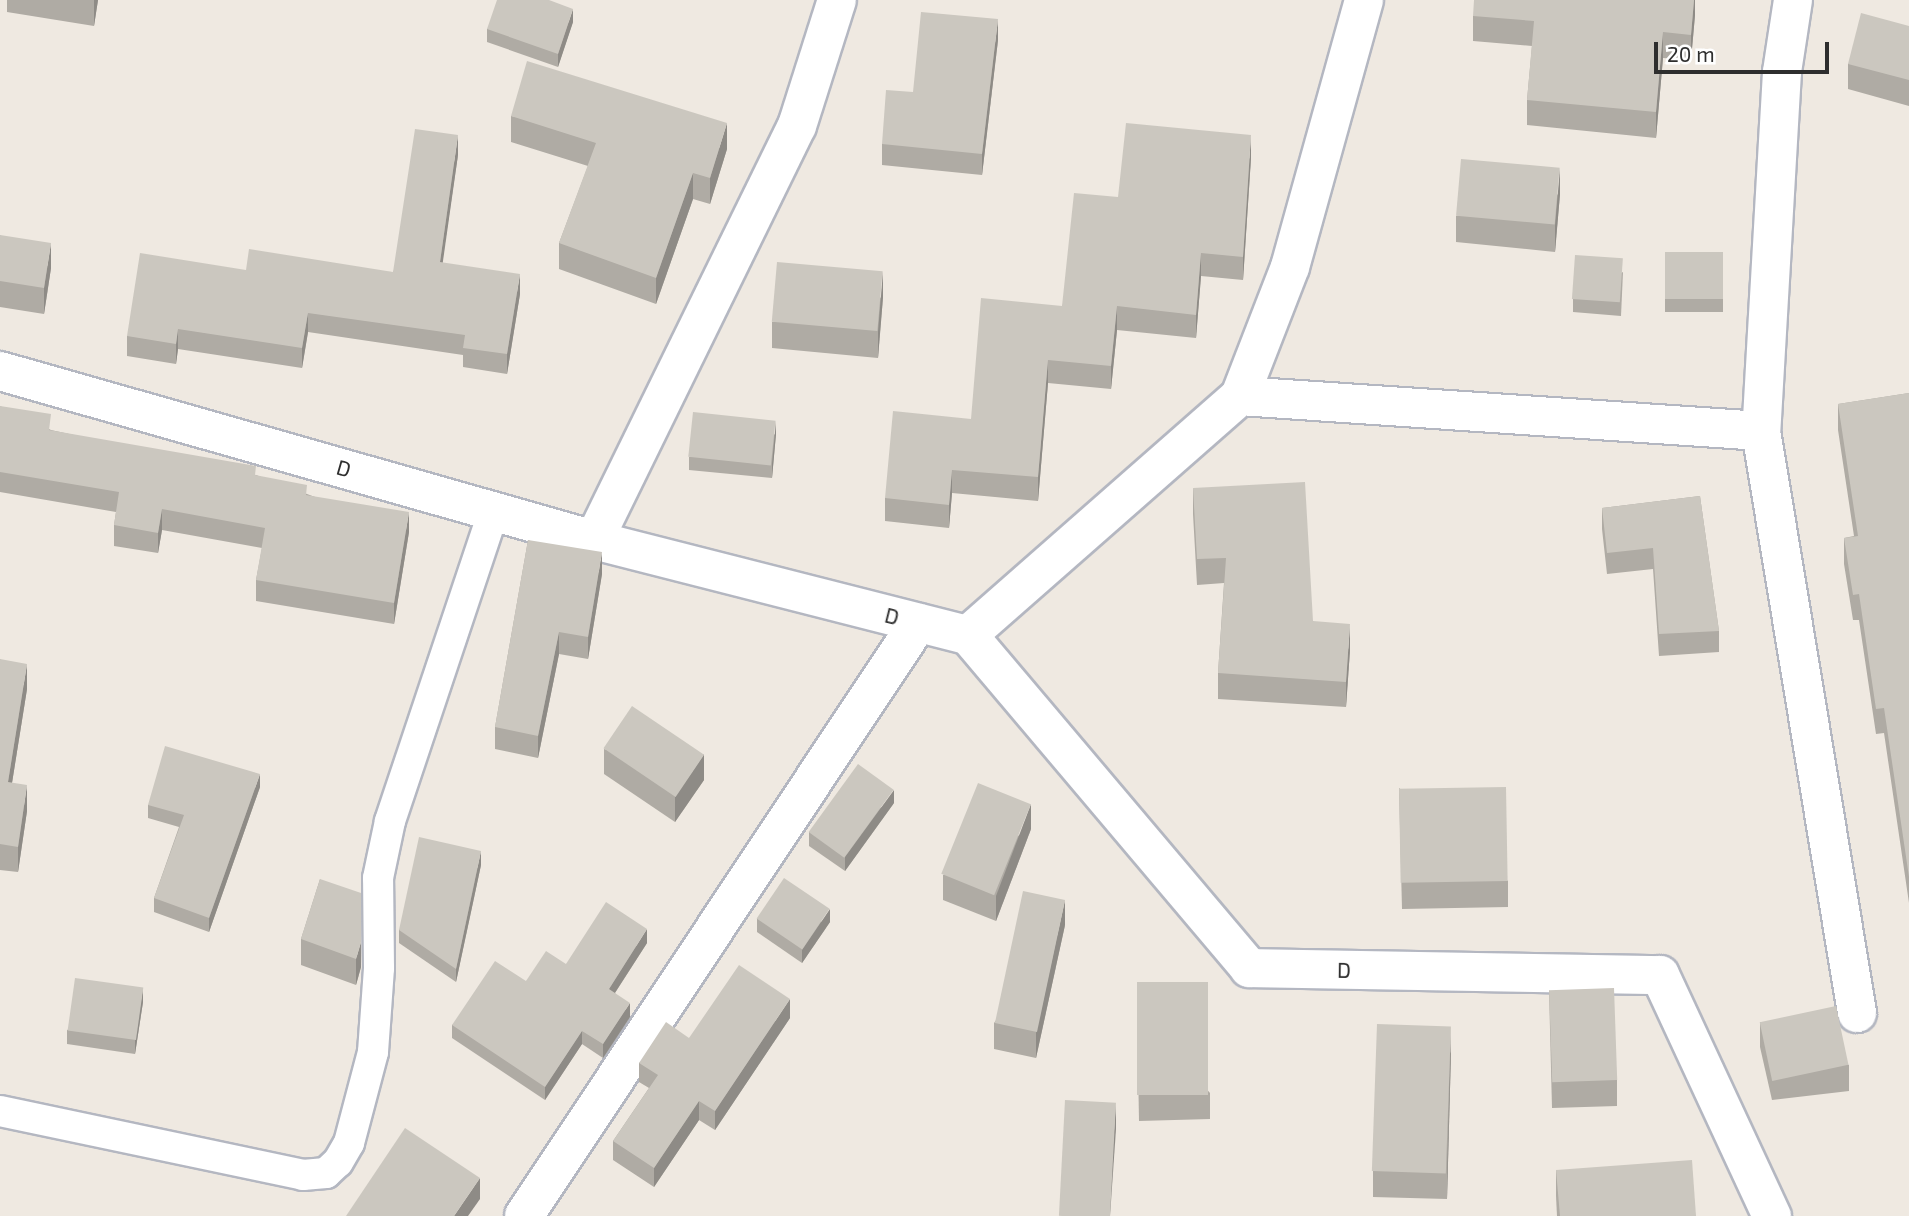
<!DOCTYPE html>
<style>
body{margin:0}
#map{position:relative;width:1909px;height:1216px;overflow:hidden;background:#efe9e1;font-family:"Exo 2",sans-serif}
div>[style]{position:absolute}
.roads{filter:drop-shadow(2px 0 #b4b7c1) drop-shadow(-2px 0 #b4b7c1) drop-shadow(0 2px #b4b7c1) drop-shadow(0 -2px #b4b7c1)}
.lane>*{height:30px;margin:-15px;padding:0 15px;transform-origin:15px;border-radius:15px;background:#fff}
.street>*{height:38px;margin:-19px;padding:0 19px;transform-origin:19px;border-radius:19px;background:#fff}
.wall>*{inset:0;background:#afaba4;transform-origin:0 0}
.shaded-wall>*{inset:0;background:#8e8b86}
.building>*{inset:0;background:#cbc7bf;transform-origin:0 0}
span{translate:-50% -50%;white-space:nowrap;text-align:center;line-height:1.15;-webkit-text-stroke:5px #fff;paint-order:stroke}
.street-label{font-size:21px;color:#2e2e2e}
.scale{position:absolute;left:1654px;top:42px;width:175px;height:32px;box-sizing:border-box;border:4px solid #2e2e2e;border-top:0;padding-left:9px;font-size:21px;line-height:24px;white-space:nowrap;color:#2e2e2e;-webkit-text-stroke:5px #fff;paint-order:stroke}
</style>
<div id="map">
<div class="roads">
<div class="lane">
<div style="left:0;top:1111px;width:310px;rotate:11.9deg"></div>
<div style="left:303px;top:1175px;width:23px;rotate:-5deg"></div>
<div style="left:326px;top:1173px;width:16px;rotate:-43deg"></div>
<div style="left:338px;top:1162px;width:22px;rotate:-60deg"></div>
<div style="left:349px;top:1143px;width:94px;rotate:-75.2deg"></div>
<div style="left:373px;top:1052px;width:84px;rotate:-85.9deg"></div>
<div style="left:379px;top:968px;width:90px;rotate:-90.6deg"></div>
<div style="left:378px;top:878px;width:58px;rotate:-78.1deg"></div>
<div style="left:390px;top:821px;width:327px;rotate:-71.5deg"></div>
</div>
<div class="street">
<div style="left:1793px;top:0;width:73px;rotate:98.7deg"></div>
<div style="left:1782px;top:72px;width:360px;rotate:93.3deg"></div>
<div style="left:1761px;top:431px;width:590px;rotate:80.63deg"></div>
<div style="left:0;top:371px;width:618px;rotate:15.88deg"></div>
<div style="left:594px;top:540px;width:386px;rotate:14.3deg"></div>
<div style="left:968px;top:635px;width:436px;rotate:49.8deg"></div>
<div style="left:1249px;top:968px;width:411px;rotate:1deg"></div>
<div style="left:1660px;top:975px;width:266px;rotate:65.1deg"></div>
<div style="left:1240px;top:396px;width:522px;rotate:3.84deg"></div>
<div style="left:594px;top:540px;width:461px;rotate:-63.9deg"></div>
<div style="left:797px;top:126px;width:132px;rotate:-72.4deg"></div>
<div style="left:968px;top:635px;width:362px;rotate:-41.3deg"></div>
<div style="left:1240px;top:396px;width:138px;rotate:-68.8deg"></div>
<div style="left:1290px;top:267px;width:277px;rotate:-74.5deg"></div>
<div style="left:524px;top:1216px;width:712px;rotate:-56.4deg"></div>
</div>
</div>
<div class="wall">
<div style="clip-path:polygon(7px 0,98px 0,94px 26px,7px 12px)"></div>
<div style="clip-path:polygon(1695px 0,1695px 15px,1691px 60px,1663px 58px,1656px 138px,1527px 125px,1527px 100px,1532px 46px,1473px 41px,1473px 16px)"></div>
<div style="clip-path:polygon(573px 22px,558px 67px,487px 42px,487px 29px)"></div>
<div style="clip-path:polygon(1909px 26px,1909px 106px,1848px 89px,1848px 64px)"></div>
<div style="clip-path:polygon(998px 40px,982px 175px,882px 165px,882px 144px)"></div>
<div style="clip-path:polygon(511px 116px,727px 149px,710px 204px,693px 199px,656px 304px,559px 269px,559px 243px,588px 166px,511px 142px)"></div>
<div style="clip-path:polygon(458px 155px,442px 263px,520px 294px,507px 374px,463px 367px,463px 355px,308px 332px,302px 368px,178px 349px,176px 364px,127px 356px,127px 336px,246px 270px,393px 272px)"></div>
<div style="clip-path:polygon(1251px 158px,1243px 280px,1201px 276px,1196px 338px,1117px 330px,1111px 389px,1048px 383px,1038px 501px,952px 493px,949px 528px,885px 521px,885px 498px,971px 419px,1062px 306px,1118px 197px)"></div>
<div style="clip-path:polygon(1560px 194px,1555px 252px,1456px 242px,1456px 216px)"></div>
<div style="clip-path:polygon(0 235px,51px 268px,44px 314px,0 307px)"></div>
<div style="left:1665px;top:252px;width:58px;height:60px"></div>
<div style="clip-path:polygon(1623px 272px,1621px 316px,1573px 312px,1573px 299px)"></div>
<div style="clip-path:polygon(883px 297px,878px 358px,772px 348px,772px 322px)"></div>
<div style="clip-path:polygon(1909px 393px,1909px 903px,1884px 733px,1876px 734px,1859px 620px,1853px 620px,1844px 564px,1844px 538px,1854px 536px,1838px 430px,1838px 404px)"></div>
<div style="clip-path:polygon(0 406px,51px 430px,256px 475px,409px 532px,394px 624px,256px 601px,256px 580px,262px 548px,162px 530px,158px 553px,114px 546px,114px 525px,116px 512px,0 492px)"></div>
<div style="clip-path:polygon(776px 434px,772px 478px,689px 470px,689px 457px)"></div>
<div style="clip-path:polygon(1193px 488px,1313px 621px,1350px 650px,1346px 707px,1218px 699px,1218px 673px,1224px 583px,1197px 585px,1193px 514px)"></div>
<div style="clip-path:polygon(1700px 496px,1719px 631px,1719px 652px,1659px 656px,1653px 569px,1607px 574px,1602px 529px,1602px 508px)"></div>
<div style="clip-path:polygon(528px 540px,602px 574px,588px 659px,559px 654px,538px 758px,495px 749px,495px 727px)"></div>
<div style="clip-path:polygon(0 659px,27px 689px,12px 783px,27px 811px,18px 872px,0 870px)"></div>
<div style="clip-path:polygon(604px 749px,704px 780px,675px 822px,604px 774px)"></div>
<div style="clip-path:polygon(260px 787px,209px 932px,154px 912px,154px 898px,179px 827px,148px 818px,148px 805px)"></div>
<div style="clip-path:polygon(1399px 788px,1508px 881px,1508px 907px,1402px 909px)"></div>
<div style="clip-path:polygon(894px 803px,845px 871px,809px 846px,809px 832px)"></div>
<div style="clip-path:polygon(1031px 829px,996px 921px,943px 900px,943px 875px)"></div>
<div style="clip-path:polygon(481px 865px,456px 982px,399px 943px,399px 930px)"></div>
<div style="clip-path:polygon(320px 879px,361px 967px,356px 985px,301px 965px,301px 939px)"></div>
<div style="clip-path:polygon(757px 919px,830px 922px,802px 963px,757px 932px)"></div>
<div style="clip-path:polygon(1065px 925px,1036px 1058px,994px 1049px,994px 1023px)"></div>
<div style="clip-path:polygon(647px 943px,615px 993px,630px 1017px,603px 1058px,582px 1044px,545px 1100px,452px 1038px,452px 1025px,526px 981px,566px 964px)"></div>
<div style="clip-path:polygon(1549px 990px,1617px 1080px,1617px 1106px,1552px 1108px)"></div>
<div style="clip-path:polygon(143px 1002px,135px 1054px,67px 1044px,67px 1030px)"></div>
<div style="clip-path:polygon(1137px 1008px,1210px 1093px,1210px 1119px,1139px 1121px)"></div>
<div style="clip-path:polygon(790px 1018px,715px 1130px,699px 1120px,654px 1187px,613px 1160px,613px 1141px,649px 1088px,639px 1082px,639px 1063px,689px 1038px)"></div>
<div style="clip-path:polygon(1760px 1022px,1849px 1065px,1849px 1091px,1772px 1100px,1760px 1047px)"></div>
<div style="clip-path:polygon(1451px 1052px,1447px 1199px,1373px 1197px,1373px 1171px)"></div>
<div style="clip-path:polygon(1556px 1170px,1696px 1216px,1557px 1216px,1556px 1196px)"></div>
</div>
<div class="shaded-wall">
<div style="clip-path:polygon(94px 0,98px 0,94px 26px)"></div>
<div style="clip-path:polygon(1694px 0,1695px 0,1695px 15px,1691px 60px,1691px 35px)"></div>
<div style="clip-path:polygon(573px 9px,573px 22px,558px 67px,558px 54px)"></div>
<div style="clip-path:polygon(998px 19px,998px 40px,982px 175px,982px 154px)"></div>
<div style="clip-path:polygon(1663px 32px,1663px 58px,1656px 138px,1656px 112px)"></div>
<div style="clip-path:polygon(727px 123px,727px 149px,710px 204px,710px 178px)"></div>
<div style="clip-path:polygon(458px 135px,458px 155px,440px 282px,440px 262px)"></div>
<div style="clip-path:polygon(1251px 135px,1251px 158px,1243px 280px,1243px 257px)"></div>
<div style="clip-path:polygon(1560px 168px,1560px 194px,1555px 252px,1555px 226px)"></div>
<div style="clip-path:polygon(693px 173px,693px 199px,656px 304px,656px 278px)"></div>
<div style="clip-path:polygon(51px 243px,51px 268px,44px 314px,44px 288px)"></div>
<div style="clip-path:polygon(1201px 253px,1201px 276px,1196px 338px,1196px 315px)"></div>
<div style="clip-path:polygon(883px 271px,883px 297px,878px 358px,878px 332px)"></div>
<div style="clip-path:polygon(520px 274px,520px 294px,507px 374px,507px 354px)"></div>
<div style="clip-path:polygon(1117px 306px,1117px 330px,1111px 389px,1111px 366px)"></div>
<div style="clip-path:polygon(308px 313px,308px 332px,302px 368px,302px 348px)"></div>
<div style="clip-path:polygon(178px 329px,178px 349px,176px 364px,176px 344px)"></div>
<div style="clip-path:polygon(1048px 360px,1048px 383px,1038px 501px,1038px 477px)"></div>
<div style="clip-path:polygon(776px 421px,776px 434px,772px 478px,772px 464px)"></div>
<div style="clip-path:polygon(952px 470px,952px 493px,949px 528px,949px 505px)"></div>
<div style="clip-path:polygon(162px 509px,162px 530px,158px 553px,158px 533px)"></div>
<div style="clip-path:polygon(409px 512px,409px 532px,394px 624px,394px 603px)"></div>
<div style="clip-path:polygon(602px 552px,602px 574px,588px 659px,588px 637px)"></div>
<div style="clip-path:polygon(1350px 624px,1350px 650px,1346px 707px,1346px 682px)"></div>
<div style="clip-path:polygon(559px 632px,559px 654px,538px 758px,538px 736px)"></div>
<div style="clip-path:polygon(27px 664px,27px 689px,8px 808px,8px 782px)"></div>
<div style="clip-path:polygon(704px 754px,704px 780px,675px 822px,675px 797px)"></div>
<div style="clip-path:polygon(260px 774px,260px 787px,209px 932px,209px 918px)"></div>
<div style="clip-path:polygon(27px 785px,27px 811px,18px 872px,18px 847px)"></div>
<div style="clip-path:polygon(894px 790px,894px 803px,845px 871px,845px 857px)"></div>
<div style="clip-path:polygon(1031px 804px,1031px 829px,996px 921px,996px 896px)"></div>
<div style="clip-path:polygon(481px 851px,481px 865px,456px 982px,456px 969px)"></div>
<div style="clip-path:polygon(1065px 900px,1065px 925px,1036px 1058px,1036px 1033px)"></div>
<div style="clip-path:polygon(830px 909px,830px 922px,802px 963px,802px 950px)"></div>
<div style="clip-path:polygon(647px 929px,647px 943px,609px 1002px,609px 989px)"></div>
<div style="clip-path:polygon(361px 942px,361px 967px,356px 985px,356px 959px)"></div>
<div style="clip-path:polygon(143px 988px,143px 1002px,135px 1054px,135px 1040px)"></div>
<div style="clip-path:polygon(790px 999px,790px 1018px,715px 1130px,715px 1111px)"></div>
<div style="clip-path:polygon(630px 1003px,630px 1017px,603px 1058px,603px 1044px)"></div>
<div style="clip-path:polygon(1451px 1027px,1451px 1052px,1447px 1199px,1447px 1174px)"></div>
<div style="clip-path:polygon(582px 1031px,582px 1044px,545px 1100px,545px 1087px)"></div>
<div style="clip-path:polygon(699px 1101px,699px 1120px,654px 1187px,654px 1168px)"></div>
<div style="clip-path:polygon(1116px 1103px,1116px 1129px,1110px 1216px,1108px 1216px)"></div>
<div style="clip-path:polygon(480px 1178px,480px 1199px,468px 1216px,454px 1216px)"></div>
</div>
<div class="building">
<div style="clip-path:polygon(497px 0,549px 0,573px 9px,558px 54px,487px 29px)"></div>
<div style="clip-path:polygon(1474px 0,1694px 0,1691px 35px,1663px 32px,1656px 112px,1527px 100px,1534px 21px,1473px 16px)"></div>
<div style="clip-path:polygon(921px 12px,998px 19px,982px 154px,882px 144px,886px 90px,913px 92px)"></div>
<div style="clip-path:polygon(1861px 13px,1909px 26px,1909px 80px,1848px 64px)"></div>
<div style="clip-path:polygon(527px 61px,727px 123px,710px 178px,693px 173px,656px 278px,559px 243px,596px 143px,511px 116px)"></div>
<div style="clip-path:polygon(1126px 123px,1251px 135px,1243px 257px,1201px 253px,1196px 315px,1117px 306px,1111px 366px,1048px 360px,1038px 477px,952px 470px,949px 505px,885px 498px,893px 411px,971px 419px,981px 298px,1062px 306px,1074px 193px,1118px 197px)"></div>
<div style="clip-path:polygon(415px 129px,458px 135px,440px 262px,520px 274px,507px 354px,463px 348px,465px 335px,308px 313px,302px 348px,178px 329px,176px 344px,127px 336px,140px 253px,246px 270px,249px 249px,393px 272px)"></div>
<div style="left:1461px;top:159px;width:99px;height:57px;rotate:5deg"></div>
<div style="clip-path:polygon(0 235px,51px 243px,44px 288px,0 281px)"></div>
<div style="left:1665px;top:252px;width:58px;height:47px"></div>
<div style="left:1575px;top:255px;width:48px;height:44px;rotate:4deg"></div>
<div style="left:777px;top:262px;width:106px;height:60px;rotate:5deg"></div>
<div style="clip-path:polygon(1909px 393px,1909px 877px,1884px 708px,1876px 709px,1859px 594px,1853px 595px,1844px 538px,1858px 536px,1838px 404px)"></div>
<div style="clip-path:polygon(0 406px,51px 414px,49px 430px,256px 466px,255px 475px,307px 485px,306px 495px,409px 512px,394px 603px,256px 580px,265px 528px,162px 509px,158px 533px,114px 525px,119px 492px,0 472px)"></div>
<div style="left:693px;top:412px;width:83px;height:45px;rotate:6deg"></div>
<div style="clip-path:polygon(1305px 482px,1313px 621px,1350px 624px,1346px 682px,1218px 673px,1226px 558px,1197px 559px,1193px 488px)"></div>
<div style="clip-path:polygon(1700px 496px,1719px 631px,1659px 634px,1653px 548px,1607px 553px,1602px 508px)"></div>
<div style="clip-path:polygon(528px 540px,602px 552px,588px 637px,559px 632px,538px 736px,495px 727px)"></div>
<div style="clip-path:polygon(0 659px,27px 664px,8px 782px,27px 785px,18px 847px,0 844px)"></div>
<div style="left:632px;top:706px;width:87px;height:51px;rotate:34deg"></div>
<div style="clip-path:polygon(165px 746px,260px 774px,209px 918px,154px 898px,184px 815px,148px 805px)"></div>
<div style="left:858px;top:764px;width:44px;height:84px;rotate:36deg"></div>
<div style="left:978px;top:783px;width:57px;height:98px;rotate:22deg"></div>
<div style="left:1506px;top:787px;width:94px;height:107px;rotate:89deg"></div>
<div style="clip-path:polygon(419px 837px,481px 851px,456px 969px,399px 930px)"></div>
<div style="left:784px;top:878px;width:55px;height:49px;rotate:34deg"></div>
<div style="clip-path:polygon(320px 879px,361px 893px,361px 942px,356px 959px,301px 939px)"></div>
<div style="left:1023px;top:891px;width:43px;height:135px;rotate:12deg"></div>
<div style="clip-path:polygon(606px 902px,647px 929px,609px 989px,630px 1003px,603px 1044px,582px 1031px,545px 1087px,452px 1025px,495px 961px,526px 981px,546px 951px,566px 964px)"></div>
<div style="clip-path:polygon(739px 965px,790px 999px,715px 1111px,699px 1101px,654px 1168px,613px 1141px,658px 1075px,639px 1063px,666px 1022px,689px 1038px)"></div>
<div style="left:75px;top:978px;width:69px;height:53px;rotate:8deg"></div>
<div style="left:1137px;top:982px;width:71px;height:113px"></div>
<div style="left:1614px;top:988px;width:92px;height:65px;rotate:88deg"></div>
<div style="left:1836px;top:1006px;width:60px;height:78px;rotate:78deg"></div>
<div style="left:1377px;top:1024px;width:74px;height:147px;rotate:2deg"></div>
<div style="left:1065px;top:1100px;width:51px;height:116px;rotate:3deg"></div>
<div style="clip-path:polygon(405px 1128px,480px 1178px,454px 1216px,346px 1216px)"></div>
<div style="clip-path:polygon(1692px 1160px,1696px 1216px,1560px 1216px,1556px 1170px)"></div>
</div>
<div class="street-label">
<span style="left:344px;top:468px;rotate:16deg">D</span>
<span style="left:892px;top:616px;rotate:14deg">D</span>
<span style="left:1344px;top:970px;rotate:1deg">D</span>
</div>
<div class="scale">20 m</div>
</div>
